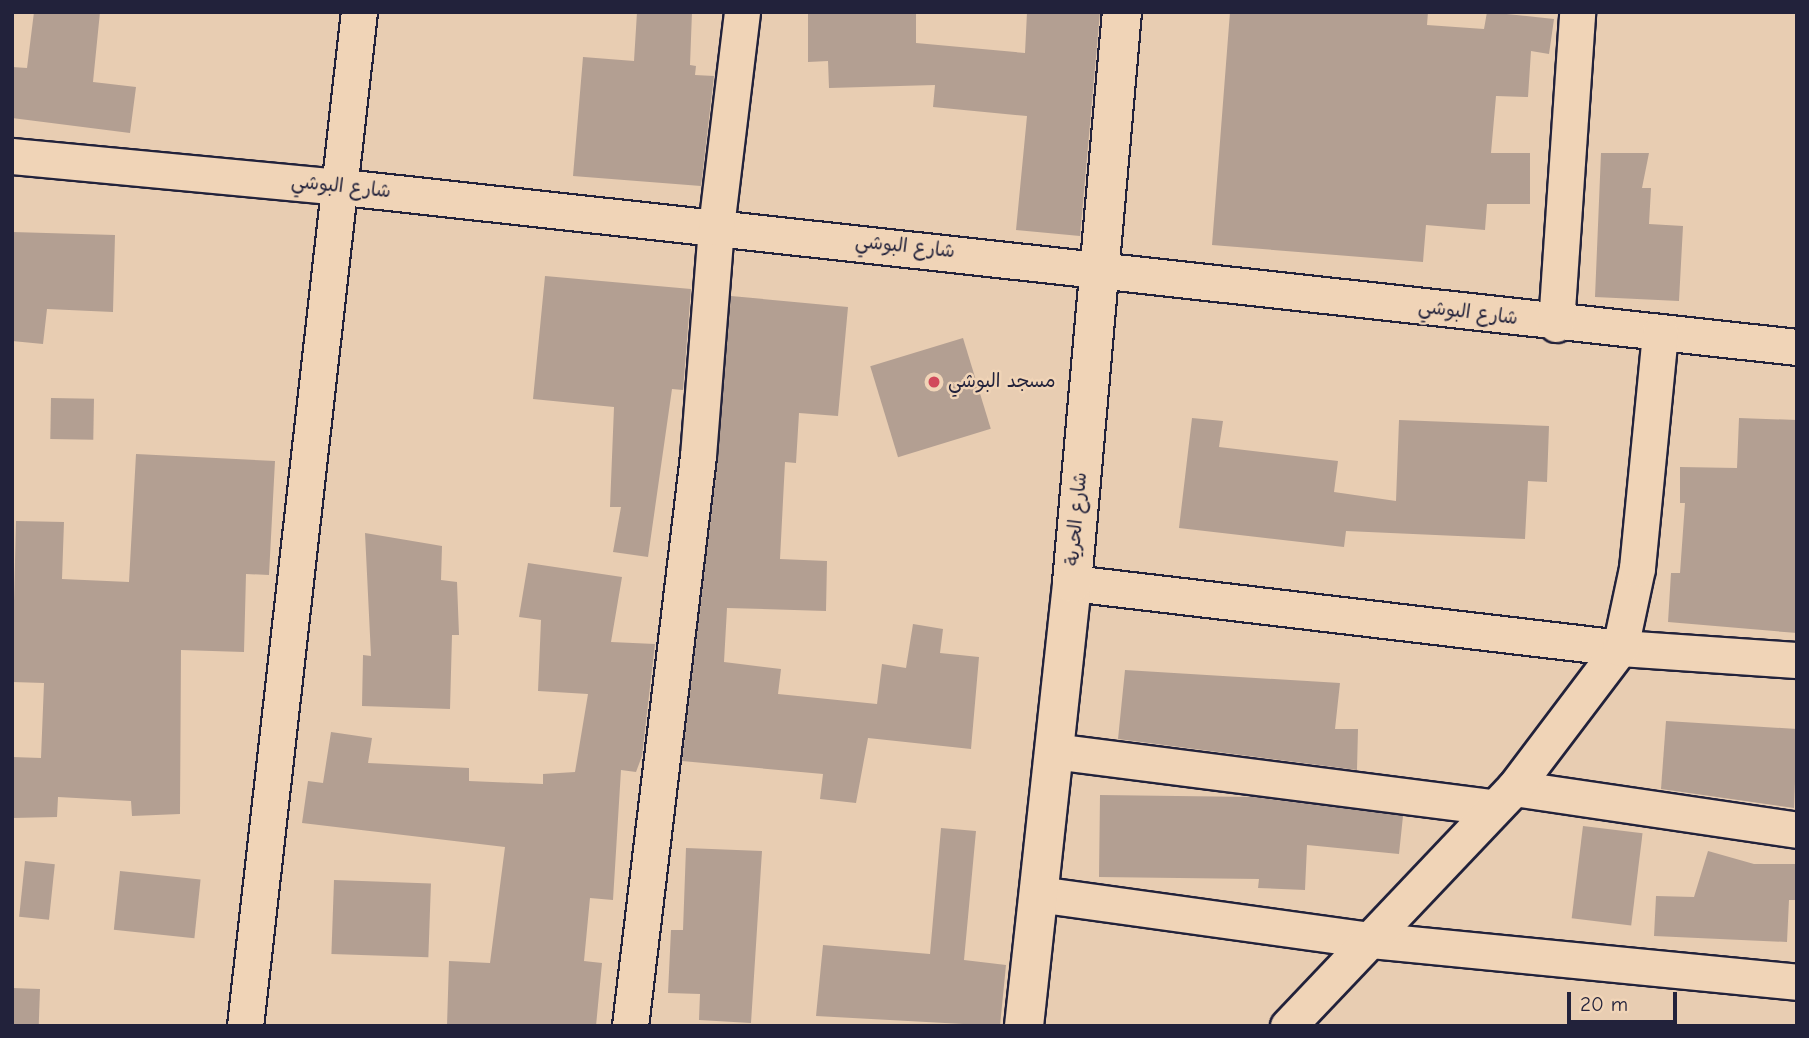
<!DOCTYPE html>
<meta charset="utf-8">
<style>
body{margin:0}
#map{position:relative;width:1809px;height:1038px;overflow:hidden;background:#e8cdb2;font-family:"Comic Neue","Playpen Sans Arabic",sans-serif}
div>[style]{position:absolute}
.building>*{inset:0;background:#b39f92;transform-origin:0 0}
.roads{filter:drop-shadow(2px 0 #22223b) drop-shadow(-2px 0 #22223b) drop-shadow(0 2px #22223b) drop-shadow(0 -2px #22223b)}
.street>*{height:35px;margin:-17.5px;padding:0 17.5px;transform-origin:17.5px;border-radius:17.5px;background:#f0d4b7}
.secondary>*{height:38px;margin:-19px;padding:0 19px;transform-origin:19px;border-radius:19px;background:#f0d4b7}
.dots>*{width:19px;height:19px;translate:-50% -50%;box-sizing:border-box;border:4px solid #f0d4b7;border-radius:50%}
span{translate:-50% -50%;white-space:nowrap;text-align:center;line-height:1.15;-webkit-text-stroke:5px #f0d4b7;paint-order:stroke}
.street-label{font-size:19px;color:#22223b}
.poi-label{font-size:19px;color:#22223b}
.left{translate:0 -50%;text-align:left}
.frame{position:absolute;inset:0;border:14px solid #22223b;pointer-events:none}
.scale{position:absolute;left:1567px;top:992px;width:110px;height:32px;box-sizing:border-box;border:4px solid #22223b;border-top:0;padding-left:9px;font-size:21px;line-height:24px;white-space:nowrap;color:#22223b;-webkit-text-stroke:5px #f0d4b7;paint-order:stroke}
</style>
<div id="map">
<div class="building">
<div style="clip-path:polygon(34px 12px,100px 12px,93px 82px,136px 87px,130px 133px,12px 118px,12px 67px,27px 68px)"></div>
<div style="clip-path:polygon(637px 12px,692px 12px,690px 65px,696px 66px,695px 75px,714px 76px,701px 186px,573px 176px,583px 57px,634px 61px)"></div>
<div style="clip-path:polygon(808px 12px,916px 12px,916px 43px,1025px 53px,1027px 12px,1100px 12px,1080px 236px,1016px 230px,1027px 116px,933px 107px,935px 85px,829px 88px,828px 61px,808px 62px)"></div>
<div style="clip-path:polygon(1230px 12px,1428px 12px,1427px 25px,1484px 29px,1487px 12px,1554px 19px,1549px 54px,1531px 51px,1528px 97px,1496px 96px,1491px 153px,1530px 153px,1530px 204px,1487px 204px,1485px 230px,1426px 225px,1423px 262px,1212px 245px)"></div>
<div style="clip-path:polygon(1601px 153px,1649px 153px,1642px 188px,1651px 188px,1649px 224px,1683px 226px,1679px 301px,1595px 297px)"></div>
<div style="clip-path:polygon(12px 232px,115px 235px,113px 312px,47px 309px,43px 344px,12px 341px)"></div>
<div style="clip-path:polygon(545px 276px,691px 289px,683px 390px,672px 389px,648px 557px,613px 552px,621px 507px,610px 507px,614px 407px,533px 399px)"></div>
<div style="clip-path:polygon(731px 296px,848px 307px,838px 416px,799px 413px,796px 463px,785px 462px,780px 559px,827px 561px,826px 611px,727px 608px,724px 662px,781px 669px,778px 694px,877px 704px,882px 664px,906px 668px,913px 624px,943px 629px,940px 653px,979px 657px,971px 749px,868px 738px,856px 803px,820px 799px,823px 774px,682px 761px,718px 458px)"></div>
<div style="left:963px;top:338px;width:95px;height:97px;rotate:73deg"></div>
<div style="left:51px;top:398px;width:43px;height:41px;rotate:1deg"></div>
<div style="clip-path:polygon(1192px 418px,1223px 421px,1219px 447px,1338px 461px,1334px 492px,1396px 501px,1399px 420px,1549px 426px,1547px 482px,1528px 481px,1525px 539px,1346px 531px,1344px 547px,1179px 528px)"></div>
<div style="clip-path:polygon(1739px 418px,1797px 420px,1797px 633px,1668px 622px,1671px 573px,1680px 573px,1685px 503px,1680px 503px,1680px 467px,1737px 468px)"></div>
<div style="clip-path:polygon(136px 454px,275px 461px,269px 575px,246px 574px,244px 652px,181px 650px,180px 814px,132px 816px,131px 801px,58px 797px,57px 817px,12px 818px,12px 757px,41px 758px,44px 683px,12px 682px,16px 521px,64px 522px,62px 579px,129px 582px)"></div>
<div style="clip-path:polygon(365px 533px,442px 546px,441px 580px,457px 582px,459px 635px,452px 635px,450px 709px,362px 706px,363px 655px,371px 656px)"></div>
<div style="clip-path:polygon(528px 563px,622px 577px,611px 642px,655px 644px,642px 756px,636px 772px,621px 770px,613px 900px,590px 898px,584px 961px,602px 963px,596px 1026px,447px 1026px,449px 961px,490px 963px,505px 847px,302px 823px,308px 781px,323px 783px,331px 732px,372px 738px,368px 763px,469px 768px,469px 781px,543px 784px,543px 774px,575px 772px,588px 694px,538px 691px,541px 620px,519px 617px)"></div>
<div style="clip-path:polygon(1125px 670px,1340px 683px,1335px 729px,1358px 729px,1357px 770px,1118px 739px)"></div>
<div style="clip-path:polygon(1666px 721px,1797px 729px,1794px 808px,1661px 789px)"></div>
<div style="clip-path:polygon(1100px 795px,1253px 797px,1403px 816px,1399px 854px,1307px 845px,1305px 890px,1258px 888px,1259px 879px,1099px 877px)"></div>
<div style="left:1583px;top:826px;width:60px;height:93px;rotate:7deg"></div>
<div style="clip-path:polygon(941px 828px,976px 831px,964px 960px,1006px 965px,1000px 1026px,816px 1016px,823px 945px,930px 954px)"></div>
<div style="clip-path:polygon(686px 848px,762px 851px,751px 1023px,699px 1020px,700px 994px,668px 993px,671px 930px,683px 930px)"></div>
<div style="clip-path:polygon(1708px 851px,1754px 864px,1797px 864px,1797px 900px,1789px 900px,1787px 942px,1654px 936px,1656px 896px,1694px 897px)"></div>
<div style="left:25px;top:861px;width:30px;height:56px;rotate:6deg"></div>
<div style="left:120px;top:871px;width:81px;height:59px;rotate:6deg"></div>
<div style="left:334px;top:880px;width:97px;height:74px;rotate:2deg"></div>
<div style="left:12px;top:988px;width:28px;height:38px;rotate:2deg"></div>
</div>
<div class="roads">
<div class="street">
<div style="left:12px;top:156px;width:332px;rotate:5.4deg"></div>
<div style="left:343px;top:187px;width:1463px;rotate:6.28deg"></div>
<div style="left:1556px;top:324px;width:313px;rotate:-86.1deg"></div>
<div style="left:1072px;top:583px;width:552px;rotate:6.76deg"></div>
<div style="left:1620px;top:648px;width:177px;rotate:3.9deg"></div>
<div style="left:1054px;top:751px;width:441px;rotate:7.3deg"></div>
<div style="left:1514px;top:788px;width:286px;rotate:8.4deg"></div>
<div style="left:1038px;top:894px;width:336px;rotate:7.9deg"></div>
<div style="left:1371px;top:940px;width:428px;rotate:5.6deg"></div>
<div style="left:245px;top:1026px;width:1020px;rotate:-83.59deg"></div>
<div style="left:630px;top:1026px;width:574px;rotate:-83.2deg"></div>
<div style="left:698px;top:456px;width:230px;rotate:-85.5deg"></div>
<div style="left:716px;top:227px;width:217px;rotate:-83.1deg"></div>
<div style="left:1288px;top:1026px;width:328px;rotate:-46.5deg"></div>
<div style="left:1514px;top:788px;width:176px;rotate:-52.9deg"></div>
<div style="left:1620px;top:648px;width:82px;rotate:-78deg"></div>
<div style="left:1637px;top:568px;width:237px;rotate:-84.4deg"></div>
</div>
<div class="secondary">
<div style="left:1024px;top:1026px;width:446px;rotate:-83.8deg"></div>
<div style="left:1072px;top:583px;width:573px;rotate:-85deg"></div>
</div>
</div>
<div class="dots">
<div style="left:934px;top:382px;background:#d1495b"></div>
</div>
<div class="street-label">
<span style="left:341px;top:187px;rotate:6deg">شارع البوشي</span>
<span style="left:905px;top:247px;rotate:6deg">شارع البوشي</span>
<span style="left:1468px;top:313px;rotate:7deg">شارع البوشي</span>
<span style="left:1077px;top:519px;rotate:-85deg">شارع الحرية</span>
</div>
<div class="poi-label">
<span class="left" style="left:948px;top:382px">مسجد البوشي</span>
</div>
<div class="frame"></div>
<div class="scale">20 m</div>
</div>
